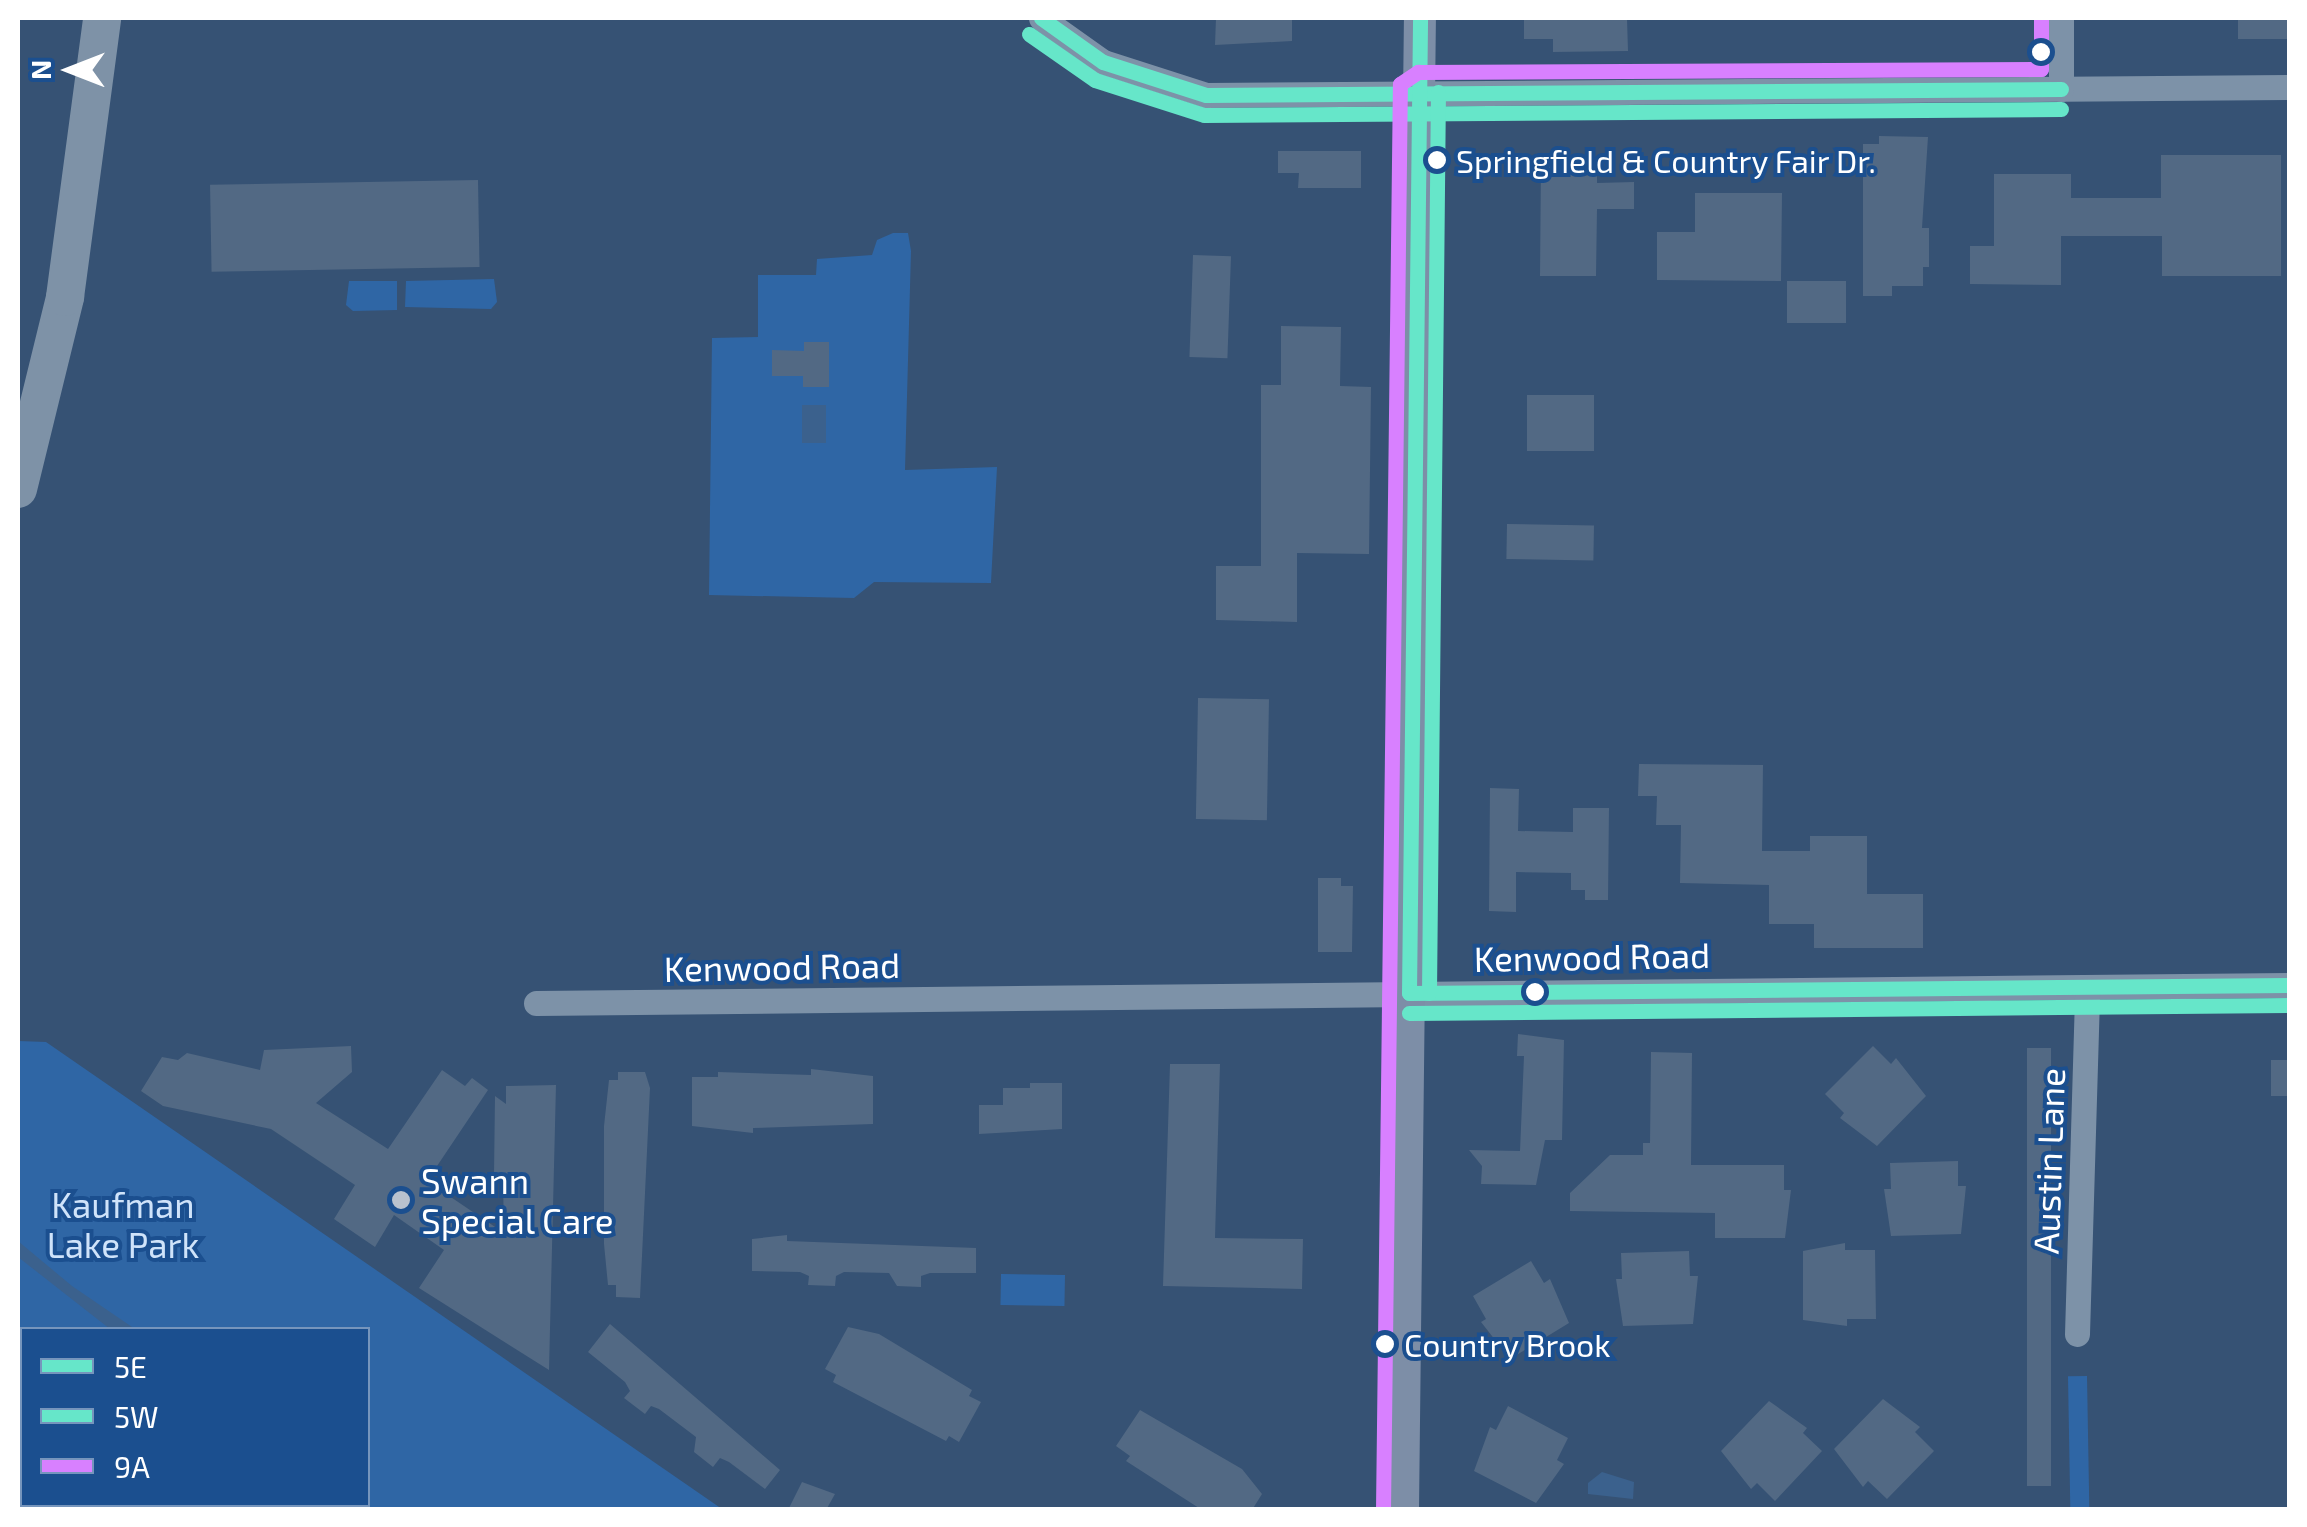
<!DOCTYPE html>
<style>
body{margin:0}
#map{position:relative;width:2307px;height:1527px;overflow:hidden;background:#365274;font-family:"Exo 2",sans-serif}
div>[style]{position:absolute}
.green>*{inset:0;background:#2f66a5;transform-origin:0 0}
.water>*{inset:0;background:#3b618d;transform-origin:0 0}
.building>*{inset:0;background:#526984;transform-origin:0 0}
.minor>*{height:25px;margin:-12.5px;padding:0 12.5px;transform-origin:12.5px;border-radius:12.5px;background:#7d92a8}
.major>*{height:32px;margin:-16px;padding:0 16px;transform-origin:16px;border-radius:16px;background:#7d8ea7}
.highway>*{height:38px;margin:-19px;padding:0 19px;transform-origin:19px;border-radius:19px;background:#7e92a7}
.bus-1>*{height:15px;margin:-7.5px;padding:0 7.5px;transform-origin:7.5px;border-radius:7.5px;background:#66e6c9}
.bus-2>*{height:15px;margin:-7.5px;padding:0 7.5px;transform-origin:7.5px;border-radius:7.5px;background:#66e6c9}
.bus-3>*{height:15px;margin:-7.5px;padding:0 7.5px;transform-origin:7.5px;border-radius:7.5px;background:#d880ff}
.dots>*{width:28px;height:28px;translate:-50% -50%;box-sizing:border-box;border:5px solid #1b4f8f;border-radius:50%}
span{translate:-50% -50%;white-space:nowrap;text-align:center;line-height:1.15;-webkit-text-stroke:8px #1b4f8f;paint-order:stroke}
.bus-label{font-size:32px;color:#fff}
.left{translate:0 -50%;text-align:left}
.street-label{font-size:35px;color:#fff}
.poi-label{font-size:35px;color:#fff}
.park-label{font-size:35px;color:#cfe3fa}
.frame{position:absolute;inset:0;border:20px solid #fff;pointer-events:none}
.legend{position:absolute;left:20px;top:1327px;width:350px;height:180px;box-sizing:border-box;background:#1b4f8f;border:2px solid #7695bc;margin:0;padding:12px 18px;list-style:none;font-size:30px;color:#fff}
.legend li{display:flex;align-items:center;gap:20px;height:50px}
.legend b{width:50px;border:2px solid #7695bc}
.north{position:absolute;left:20px;top:20px;width:100px;height:100px;-webkit-text-stroke:8px #1b4f8f;paint-order:stroke;rotate:270deg;font-size:28px;font-weight:700;line-height:40px;text-align:center;color:#fff}
.north::after{content:'';display:block;margin:auto;width:35px;height:45px;background:#fff;clip-path:polygon(50% 0,100% 100%,50% 72%,0 100%)}
</style>
<div id="map">
<div class="green">
<div style="clip-path:polygon(893px 233px,908px 233px,911px 251px,905px 470px,997px 467px,991px 583px,874px 582px,854px 598px,709px 595px,712px 338px,758px 337px,758px 275px,816px 275px,817px 259px,872px 255px,877px 240px)"></div>
<div style="clip-path:polygon(494px 279px,497px 302px,491px 309px,405px 307px,406px 281px)"></div>
<div style="clip-path:polygon(349px 281px,397px 281px,397px 310px,353px 311px,346px 305px)"></div>
<div style="clip-path:polygon(evenodd,18px 1041px,46px 1042px,722px 1509px,18px 1510px,18px 1041px,22px 1330px,368px 1330px,368px 1504px,22px 1504px,22px 1330px)"></div>
<div style="left:1001px;top:1274px;width:64px;height:31px;rotate:1deg"></div>
<div style="left:2087px;top:1376px;width:133px;height:19px;rotate:89deg"></div>
</div>
<div class="water">
<div style="left:802px;top:405px;width:24px;height:38px"></div>
<div style="clip-path:polygon(18px 1241px,72px 1286px,135px 1329px,110px 1329px,18px 1257px)"></div>
<div style="clip-path:polygon(18px 1347px,22px 1504px,291px 1509px,18px 1509px)"></div>
<div style="clip-path:polygon(1602px 1472px,1634px 1482px,1633px 1499px,1588px 1494px,1588px 1483px)"></div>
</div>
<div class="building">
<div style="clip-path:polygon(1216px 18px,1292px 18px,1292px 41px,1215px 45px)"></div>
<div style="clip-path:polygon(1524px 18px,1627px 18px,1628px 51px,1553px 52px,1553px 39px,1524px 39px)"></div>
<div style="left:2238px;top:18px;width:52px;height:21px"></div>
<div style="clip-path:polygon(1879px 136px,1928px 137px,1922px 228px,1929px 228px,1929px 267px,1923px 267px,1923px 286px,1892px 286px,1892px 296px,1863px 296px,1863px 144px,1879px 144px)"></div>
<div style="clip-path:polygon(1278px 151px,1361px 151px,1361px 188px,1298px 188px,1299px 173px,1278px 173px)"></div>
<div style="clip-path:polygon(2161px 155px,2281px 155px,2281px 276px,2162px 276px,2162px 236px,2061px 236px,2061px 285px,1970px 284px,1970px 246px,1994px 246px,1994px 174px,2071px 174px,2071px 198px,2161px 198px)"></div>
<div style="clip-path:polygon(1541px 159px,1597px 159px,1597px 183px,1634px 182px,1634px 209px,1597px 209px,1596px 276px,1540px 276px)"></div>
<div style="left:478px;top:180px;width:87px;height:268px;rotate:89deg"></div>
<div style="clip-path:polygon(1695px 193px,1782px 193px,1781px 281px,1657px 280px,1657px 232px,1695px 232px)"></div>
<div style="left:1193px;top:255px;width:38px;height:102px;rotate:2deg"></div>
<div style="left:1787px;top:281px;width:59px;height:42px"></div>
<div style="clip-path:polygon(1281px 326px,1341px 327px,1340px 386px,1371px 387px,1369px 554px,1297px 553px,1297px 622px,1216px 620px,1216px 566px,1261px 566px,1261px 385px,1281px 385px)"></div>
<div style="clip-path:polygon(804px 342px,829px 342px,829px 387px,803px 387px,803px 376px,772px 376px,772px 350px,804px 351px)"></div>
<div style="left:1527px;top:395px;width:67px;height:56px"></div>
<div style="left:1507px;top:524px;width:87px;height:35px;rotate:1deg"></div>
<div style="left:1198px;top:698px;width:71px;height:121px;rotate:1deg"></div>
<div style="clip-path:polygon(1639px 764px,1763px 765px,1762px 851px,1810px 851px,1810px 836px,1867px 836px,1867px 894px,1923px 894px,1923px 948px,1814px 948px,1814px 924px,1769px 924px,1769px 885px,1680px 883px,1681px 825px,1656px 825px,1657px 796px,1638px 796px)"></div>
<div style="clip-path:polygon(1490px 788px,1519px 789px,1518px 831px,1573px 832px,1573px 808px,1609px 808px,1608px 900px,1585px 900px,1585px 890px,1571px 890px,1571px 873px,1516px 872px,1516px 912px,1489px 911px)"></div>
<div style="clip-path:polygon(1318px 878px,1341px 878px,1341px 886px,1353px 886px,1352px 952px,1318px 952px)"></div>
<div style="clip-path:polygon(1518px 1034px,1564px 1040px,1562px 1140px,1545px 1140px,1536px 1185px,1481px 1184px,1482px 1166px,1469px 1150px,1520px 1151px,1524px 1056px,1517px 1056px)"></div>
<div style="clip-path:polygon(351px 1046px,352px 1072px,316px 1103px,388px 1149px,442px 1070px,465px 1086px,472px 1078px,488px 1090px,427px 1181px,504px 1233px,503px 1181px,494px 1174px,495px 1096px,506px 1104px,506px 1086px,556px 1085px,549px 1370px,419px 1288px,444px 1250px,394px 1215px,375px 1247px,334px 1219px,355px 1185px,271px 1129px,163px 1106px,141px 1091px,162px 1057px,178px 1060px,187px 1053px,260px 1070px,264px 1050px)"></div>
<div style="clip-path:polygon(1873px 1046px,1891px 1064px,1896px 1058px,1926px 1096px,1877px 1146px,1840px 1118px,1844px 1113px,1825px 1094px)"></div>
<div style="left:2027px;top:1048px;width:24px;height:438px"></div>
<div style="clip-path:polygon(1651px 1052px,1692px 1053px,1691px 1165px,1784px 1165px,1784px 1190px,1791px 1190px,1785px 1238px,1715px 1238px,1715px 1213px,1570px 1211px,1570px 1193px,1610px 1155px,1643px 1155px,1643px 1143px,1650px 1143px)"></div>
<div style="left:2271px;top:1060px;width:19px;height:36px"></div>
<div style="clip-path:polygon(1170px 1064px,1220px 1064px,1215px 1238px,1303px 1239px,1302px 1289px,1163px 1286px)"></div>
<div style="clip-path:polygon(811px 1069px,873px 1076px,873px 1124px,753px 1128px,753px 1133px,692px 1126px,692px 1077px,718px 1077px,718px 1072px,811px 1075px)"></div>
<div style="clip-path:polygon(618px 1072px,645px 1072px,650px 1088px,640px 1298px,616px 1297px,616px 1285px,608px 1285px,604px 1244px,604px 1126px,609px 1080px,618px 1080px)"></div>
<div style="clip-path:polygon(1030px 1083px,1062px 1083px,1062px 1129px,979px 1134px,979px 1105px,1003px 1105px,1003px 1088px,1030px 1088px)"></div>
<div style="clip-path:polygon(1958px 1161px,1958px 1186px,1966px 1186px,1961px 1234px,1891px 1236px,1884px 1189px,1891px 1189px,1890px 1163px)"></div>
<div style="clip-path:polygon(787px 1235px,787px 1241px,976px 1248px,976px 1273px,930px 1273px,921px 1276px,921px 1287px,897px 1286px,889px 1273px,844px 1272px,836px 1276px,835px 1286px,808px 1285px,809px 1276px,800px 1272px,752px 1271px,752px 1239px)"></div>
<div style="clip-path:polygon(1845px 1243px,1845px 1250px,1875px 1250px,1876px 1319px,1847px 1319px,1847px 1326px,1803px 1320px,1803px 1251px)"></div>
<div style="clip-path:polygon(1689px 1251px,1690px 1276px,1698px 1276px,1693px 1324px,1623px 1326px,1616px 1279px,1622px 1279px,1621px 1253px)"></div>
<div style="clip-path:polygon(1531px 1261px,1544px 1283px,1550px 1279px,1569px 1323px,1510px 1359px,1481px 1322px,1486px 1319px,1473px 1296px)"></div>
<div style="clip-path:polygon(610px 1324px,780px 1470px,765px 1489px,729px 1462px,720px 1458px,713px 1467px,694px 1452px,696px 1437px,659px 1409px,651px 1406px,645px 1414px,624px 1398px,630px 1391px,625px 1382px,588px 1352px)"></div>
<div style="clip-path:polygon(848px 1327px,879px 1334px,972px 1390px,969px 1396px,981px 1402px,959px 1442px,949px 1436px,946px 1441px,833px 1382px,836px 1375px,825px 1369px)"></div>
<div style="clip-path:polygon(1883px 1399px,1920px 1427px,1915px 1432px,1934px 1451px,1887px 1499px,1868px 1481px,1863px 1487px,1834px 1449px)"></div>
<div style="clip-path:polygon(1769px 1401px,1807px 1428px,1803px 1433px,1822px 1451px,1775px 1501px,1757px 1483px,1751px 1489px,1721px 1451px)"></div>
<div style="clip-path:polygon(1508px 1406px,1568px 1438px,1557px 1460px,1564px 1464px,1536px 1503px,1474px 1471px,1490px 1427px,1496px 1430px)"></div>
<div style="clip-path:polygon(1140px 1410px,1242px 1469px,1262px 1494px,1252px 1510px,1202px 1510px,1126px 1461px,1130px 1456px,1116px 1446px)"></div>
<div style="clip-path:polygon(802px 1482px,835px 1494px,826px 1510px,788px 1510px)"></div>
</div>
<div class="minor">
<div style="left:1041px;top:18px;width:76px;rotate:35.4deg"></div>
<div style="left:1103px;top:62px;width:108px;rotate:17.8deg"></div>
<div style="left:1206px;top:95px;width:1084px;rotate:-0.42deg"></div>
<div style="left:2061px;top:18px;width:71px;rotate:90deg"></div>
<div style="left:536px;top:1003px;width:1754px;rotate:-0.59deg"></div>
<div style="left:2077px;top:1334px;width:345px;rotate:-88.3deg"></div>
</div>
<div class="major">
<div style="left:1403px;top:1510px;width:1492px;rotate:-89.35deg"></div>
</div>
<div class="highway">
<div style="left:18px;top:489px;width:198px;rotate:-76.2deg"></div>
<div style="left:65px;top:297px;width:281px;rotate:-82.4deg"></div>
</div>
<div class="bus-1">
<div style="left:1041px;top:18px;width:76px;rotate:35.4deg"></div>
<div style="left:1103px;top:62px;width:108px;rotate:17.8deg"></div>
<div style="left:1206px;top:95px;width:855px;rotate:-0.4deg"></div>
<div style="left:1409px;top:993px;width:975px;rotate:-89.35deg"></div>
<div style="left:1409px;top:993px;width:881px;rotate:-0.52deg"></div>
</div>
<div class="bus-2">
<div style="left:1029px;top:34px;width:80px;rotate:34.9deg"></div>
<div style="left:1095px;top:80px;width:114px;rotate:17.8deg"></div>
<div style="left:1204px;top:115px;width:857px;rotate:-0.4deg"></div>
<div style="left:1429px;top:993px;width:901px;rotate:-89.43deg"></div>
<div style="left:1409px;top:1013px;width:881px;rotate:-0.52deg"></div>
</div>
<div class="bus-3">
<div style="left:1383px;top:1510px;width:1426px;rotate:-89.32deg"></div>
<div style="left:1400px;top:84px;width:22px;rotate:-34deg"></div>
<div style="left:1418px;top:72px;width:623px;rotate:-0.28deg"></div>
<div style="left:2041px;top:69px;width:51px;rotate:-90deg"></div>
</div>
<div class="dots">
<div style="left:2041px;top:52px;background:#fff"></div>
<div style="left:1437px;top:160px;background:#fff"></div>
<div style="left:1535px;top:992px;background:#fff"></div>
<div style="left:401px;top:1200px;background:#b9c2ce"></div>
<div style="left:1385px;top:1344px;background:#fff"></div>
</div>
<div class="bus-label">
<span class="left" style="left:1456px;top:160px">Springfield &amp; Country Fair Dr.</span>
<span class="left" style="left:1404px;top:1344px">Country Brook</span>
</div>
<div class="street-label">
<span style="left:1592px;top:956px;rotate:-1deg">Kenwood Road</span>
<span style="left:782px;top:966px;rotate:-1deg">Kenwood Road</span>
<span style="left:2048px;top:1161px;rotate:-88deg">Austin Lane</span>
</div>
<div class="poi-label">
<span class="left" style="left:421px;top:1200px">Swann<br>Special Care</span>
</div>
<div class="park-label">
<span style="left:123px;top:1224px">Kaufman<br>Lake Park</span>
</div>
<div class="frame"></div>
<ul class="legend">
<li><b style="height:12px;background:#66e6c9"></b>5E</li>
<li><b style="height:12px;background:#66e6c9"></b>5W</li>
<li><b style="height:12px;background:#d880ff"></b>9A</li>
</ul>
<div class="north">N</div>
</div>
